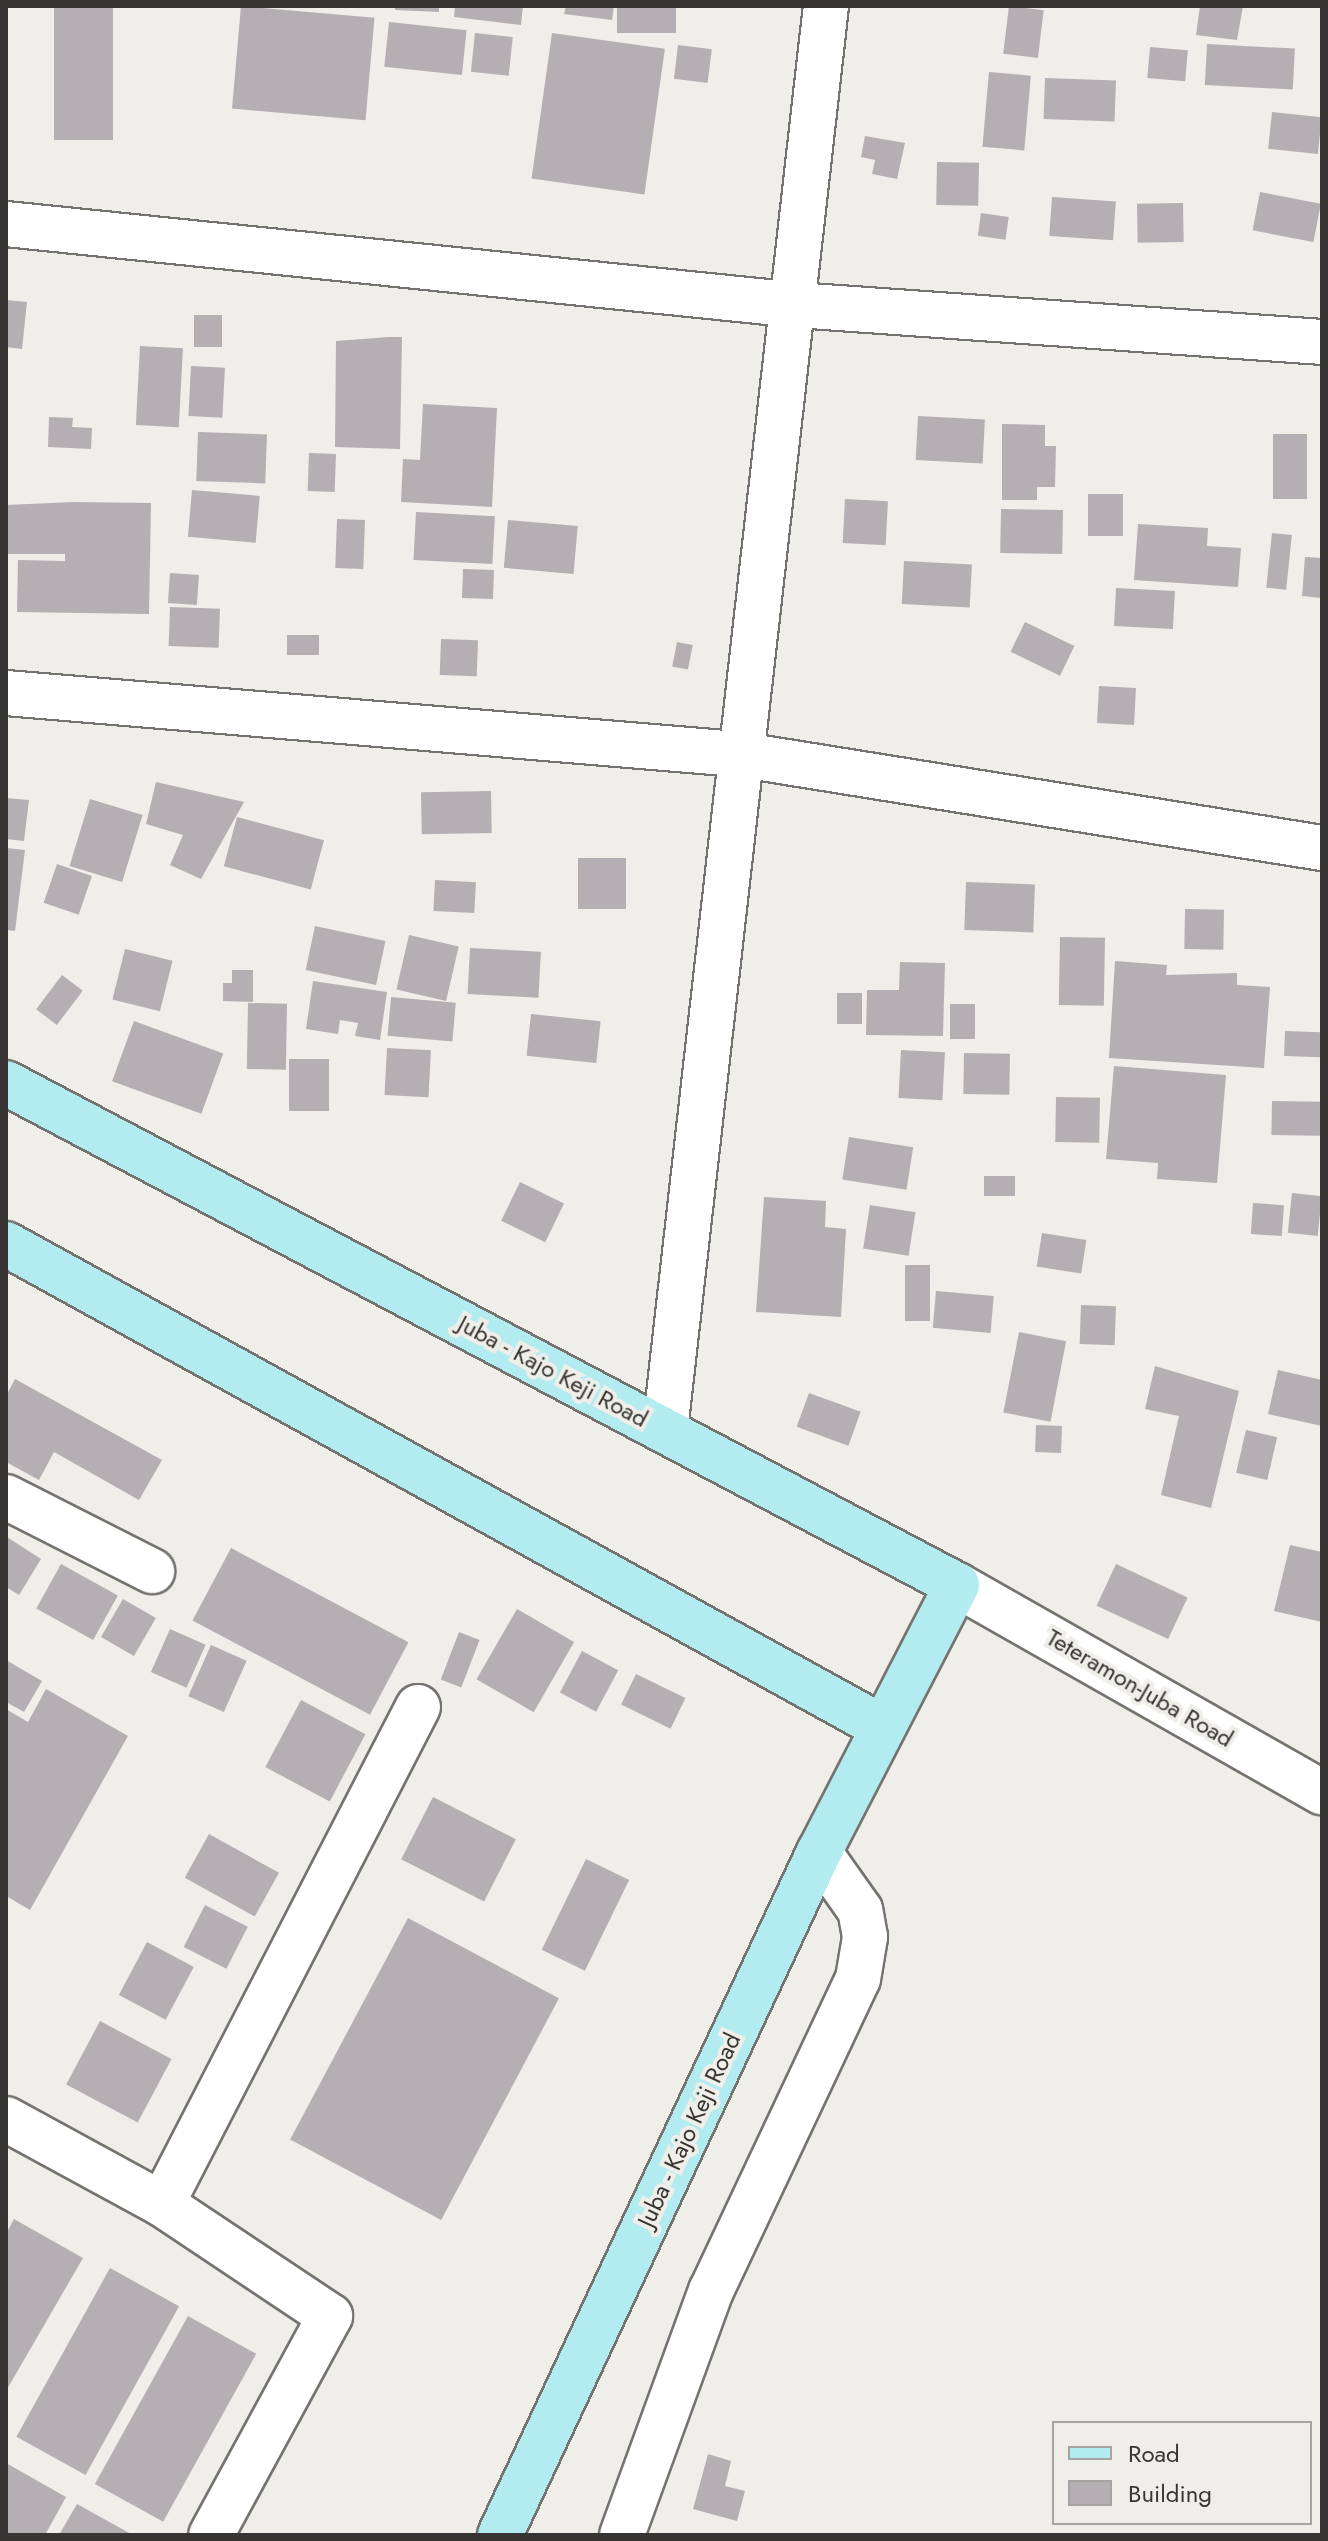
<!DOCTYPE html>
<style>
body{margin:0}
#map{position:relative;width:1328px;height:2541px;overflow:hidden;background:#f0eee9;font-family:Jost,sans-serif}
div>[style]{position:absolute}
.building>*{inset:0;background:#b4afb2;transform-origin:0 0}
.roads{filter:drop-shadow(2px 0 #75736f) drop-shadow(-2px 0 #75736f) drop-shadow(0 2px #75736f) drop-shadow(0 -2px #75736f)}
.minor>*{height:44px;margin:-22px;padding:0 22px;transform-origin:22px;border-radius:22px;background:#fff}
.major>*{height:44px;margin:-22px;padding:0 22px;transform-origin:22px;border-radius:22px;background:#b3ecf0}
span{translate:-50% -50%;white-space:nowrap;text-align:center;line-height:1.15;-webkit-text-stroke:8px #f0eee9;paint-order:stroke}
.street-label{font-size:24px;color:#363533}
.frame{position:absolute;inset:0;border:8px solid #363533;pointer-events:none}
.legend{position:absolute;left:1052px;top:2421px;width:260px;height:104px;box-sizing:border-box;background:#f0eee9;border:2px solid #a6a4a0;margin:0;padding:10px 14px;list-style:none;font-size:24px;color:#363533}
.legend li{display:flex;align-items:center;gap:16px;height:40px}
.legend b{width:40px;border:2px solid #a6a4a0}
</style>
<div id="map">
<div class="building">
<div style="left:54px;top:6px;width:59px;height:134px"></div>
<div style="left:241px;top:6px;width:134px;height:103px;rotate:5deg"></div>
<div style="clip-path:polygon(395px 6px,439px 6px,439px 12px,395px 10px)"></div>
<div style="clip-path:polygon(455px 6px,523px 6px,521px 25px,454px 17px)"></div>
<div style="clip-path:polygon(566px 6px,614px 6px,612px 20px,564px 14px)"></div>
<div style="left:617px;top:6px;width:59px;height:27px"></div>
<div style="left:1009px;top:6px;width:35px;height:48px;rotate:7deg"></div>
<div style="clip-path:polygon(1200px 6px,1243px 6px,1237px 40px,1196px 35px)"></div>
<div style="left:389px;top:22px;width:78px;height:45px;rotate:6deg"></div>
<div style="left:475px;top:33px;width:38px;height:39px;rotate:6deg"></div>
<div style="left:552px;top:33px;width:114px;height:147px;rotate:8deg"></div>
<div style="left:1207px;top:44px;width:88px;height:41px;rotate:3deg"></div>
<div style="left:678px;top:45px;width:34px;height:34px;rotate:7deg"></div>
<div style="left:1150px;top:47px;width:38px;height:31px;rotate:5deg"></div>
<div style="left:989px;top:72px;width:42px;height:75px;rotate:5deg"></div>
<div style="left:1045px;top:78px;width:71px;height:41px;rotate:2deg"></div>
<div style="left:1272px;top:112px;width:50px;height:37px;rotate:6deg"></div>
<div style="clip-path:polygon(865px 136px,905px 143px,897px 179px,872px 174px,875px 160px,861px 157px)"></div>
<div style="left:937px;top:162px;width:42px;height:43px;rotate:1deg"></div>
<div style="left:1260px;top:192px;width:62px;height:39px;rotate:11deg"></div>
<div style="left:1052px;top:197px;width:64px;height:39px;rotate:4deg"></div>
<div style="left:1183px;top:203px;width:39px;height:46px;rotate:89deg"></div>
<div style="left:981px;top:213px;width:28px;height:23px;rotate:8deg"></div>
<div style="clip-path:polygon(6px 300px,27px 302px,22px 349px,6px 347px)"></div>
<div style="left:194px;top:315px;width:28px;height:32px"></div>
<div style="clip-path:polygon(389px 337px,402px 337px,400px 449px,335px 447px,336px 341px)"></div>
<div style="left:140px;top:346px;width:43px;height:79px;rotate:3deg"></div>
<div style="left:191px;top:366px;width:34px;height:50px;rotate:3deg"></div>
<div style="clip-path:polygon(423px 404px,497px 408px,492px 507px,401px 502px,403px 459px,420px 460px)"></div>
<div style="left:918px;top:416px;width:67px;height:44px;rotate:3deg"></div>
<div style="clip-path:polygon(49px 417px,73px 418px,72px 427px,92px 428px,91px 449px,48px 447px)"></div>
<div style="clip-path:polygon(1002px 424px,1045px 425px,1045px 446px,1056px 446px,1055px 487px,1037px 487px,1037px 500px,1002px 500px)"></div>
<div style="left:198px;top:432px;width:69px;height:49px;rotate:2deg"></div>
<div style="left:1273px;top:434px;width:34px;height:65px"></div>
<div style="left:309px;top:453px;width:27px;height:38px;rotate:2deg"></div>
<div style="left:192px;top:490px;width:68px;height:47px;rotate:5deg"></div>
<div style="left:1088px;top:494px;width:35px;height:42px"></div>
<div style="left:845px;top:499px;width:43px;height:44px;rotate:3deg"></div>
<div style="clip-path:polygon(73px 502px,151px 503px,149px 614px,17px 612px,18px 560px,65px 561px,65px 554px,6px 554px,6px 505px)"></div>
<div style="left:1001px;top:509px;width:62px;height:44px;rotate:1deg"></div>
<div style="left:416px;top:512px;width:79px;height:48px;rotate:3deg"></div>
<div style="left:337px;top:519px;width:28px;height:49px;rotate:2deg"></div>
<div style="left:508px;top:520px;width:70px;height:48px;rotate:5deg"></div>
<div style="clip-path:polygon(1138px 524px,1208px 528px,1207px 546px,1241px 548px,1238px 587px,1134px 580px)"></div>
<div style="left:1272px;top:533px;width:20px;height:55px;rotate:6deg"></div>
<div style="clip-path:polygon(1305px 557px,1322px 558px,1322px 598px,1302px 596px)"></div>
<div style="left:904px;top:561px;width:68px;height:43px;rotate:3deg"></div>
<div style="left:463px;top:569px;width:31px;height:29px;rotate:2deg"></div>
<div style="left:170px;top:573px;width:29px;height:30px;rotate:4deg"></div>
<div style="left:1116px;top:588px;width:59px;height:38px;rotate:3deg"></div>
<div style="left:170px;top:607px;width:50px;height:39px;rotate:2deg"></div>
<div style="left:1025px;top:622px;width:55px;height:33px;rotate:26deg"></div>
<div style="left:319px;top:635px;width:20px;height:32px;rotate:90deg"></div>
<div style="left:441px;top:639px;width:37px;height:36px;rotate:2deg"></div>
<div style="left:677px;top:642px;width:16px;height:25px;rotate:11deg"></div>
<div style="left:1099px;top:686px;width:37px;height:37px;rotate:3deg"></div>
<div style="clip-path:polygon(156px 782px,244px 802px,201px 879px,170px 865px,183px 835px,146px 824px)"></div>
<div style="left:491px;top:791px;width:42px;height:70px;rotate:89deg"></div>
<div style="clip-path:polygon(6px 798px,29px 800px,24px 841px,6px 839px)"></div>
<div style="left:90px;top:799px;width:55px;height:70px;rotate:17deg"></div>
<div style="left:237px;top:817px;width:90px;height:51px;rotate:15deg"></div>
<div style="clip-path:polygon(6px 848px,25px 850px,15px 931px,6px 930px)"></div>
<div style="left:578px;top:858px;width:48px;height:51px"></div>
<div style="left:57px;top:864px;width:37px;height:41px;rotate:19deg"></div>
<div style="left:435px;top:880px;width:41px;height:31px;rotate:3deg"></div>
<div style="left:966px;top:882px;width:69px;height:48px;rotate:2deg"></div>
<div style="left:1185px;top:909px;width:39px;height:40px;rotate:1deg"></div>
<div style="left:315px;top:926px;width:72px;height:45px;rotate:12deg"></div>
<div style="left:409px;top:935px;width:51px;height:56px;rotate:13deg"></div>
<div style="left:1060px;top:937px;width:45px;height:68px;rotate:1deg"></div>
<div style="left:470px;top:948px;width:71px;height:46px;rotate:3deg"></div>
<div style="left:125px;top:949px;width:49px;height:52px;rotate:14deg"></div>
<div style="clip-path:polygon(1115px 961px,1167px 965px,1166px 975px,1237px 973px,1237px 985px,1270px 987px,1264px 1068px,1109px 1058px)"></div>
<div style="clip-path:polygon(900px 962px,945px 963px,943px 1036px,866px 1035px,867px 990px,899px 990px)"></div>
<div style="clip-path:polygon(232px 970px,253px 970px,253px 1002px,223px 1001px,223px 983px,232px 983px)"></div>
<div style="left:62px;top:975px;width:26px;height:43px;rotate:37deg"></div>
<div style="clip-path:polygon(313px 981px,387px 992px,380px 1040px,355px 1036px,358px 1023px,340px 1020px,338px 1034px,306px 1029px)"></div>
<div style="left:837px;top:993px;width:25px;height:31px"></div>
<div style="left:391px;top:997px;width:65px;height:39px;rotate:5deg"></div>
<div style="left:248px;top:1003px;width:39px;height:66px;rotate:1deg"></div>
<div style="left:950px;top:1004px;width:25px;height:35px"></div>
<div style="left:531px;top:1014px;width:70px;height:42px;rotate:6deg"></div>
<div style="left:134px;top:1021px;width:95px;height:64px;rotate:20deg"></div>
<div style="left:1285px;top:1031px;width:37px;height:25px;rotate:2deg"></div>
<div style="left:387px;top:1048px;width:44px;height:47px;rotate:3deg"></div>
<div style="left:901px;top:1050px;width:44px;height:48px;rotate:3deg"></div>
<div style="left:964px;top:1053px;width:46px;height:41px;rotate:1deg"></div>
<div style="left:329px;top:1059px;width:52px;height:40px;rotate:90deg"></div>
<div style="clip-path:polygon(1114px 1066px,1226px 1075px,1217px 1183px,1157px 1179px,1158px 1163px,1106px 1159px)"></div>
<div style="left:1056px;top:1097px;width:44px;height:45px;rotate:1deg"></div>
<div style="left:1272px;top:1101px;width:50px;height:34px;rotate:1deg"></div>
<div style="left:849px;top:1137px;width:65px;height:43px;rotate:9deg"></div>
<div style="left:984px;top:1176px;width:31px;height:20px"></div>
<div style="left:520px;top:1182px;width:49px;height:43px;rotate:26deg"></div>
<div style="left:1292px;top:1193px;width:30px;height:40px;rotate:6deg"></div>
<div style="clip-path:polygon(764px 1197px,826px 1201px,825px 1227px,846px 1229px,841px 1317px,756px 1312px)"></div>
<div style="left:1253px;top:1203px;width:31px;height:31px;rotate:4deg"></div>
<div style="left:870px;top:1205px;width:46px;height:44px;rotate:9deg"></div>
<div style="left:1042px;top:1233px;width:45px;height:34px;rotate:9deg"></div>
<div style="left:905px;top:1265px;width:25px;height:56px"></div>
<div style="left:936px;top:1291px;width:58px;height:37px;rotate:5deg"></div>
<div style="left:1081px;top:1305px;width:35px;height:39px;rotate:2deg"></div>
<div style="left:1019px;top:1332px;width:48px;height:82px;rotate:11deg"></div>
<div style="clip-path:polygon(1155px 1366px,1239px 1391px,1211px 1508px,1161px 1495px,1179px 1416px,1145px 1409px)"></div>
<div style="clip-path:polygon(1278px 1370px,1322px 1380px,1322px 1426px,1268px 1414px)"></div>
<div style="clip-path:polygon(15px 1379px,162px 1460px,139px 1500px,54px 1452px,39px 1480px,6px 1462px,6px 1396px)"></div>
<div style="left:809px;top:1393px;width:55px;height:36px;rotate:20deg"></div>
<div style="left:1036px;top:1425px;width:26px;height:27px;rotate:2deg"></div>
<div style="left:1246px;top:1430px;width:32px;height:44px;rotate:13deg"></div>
<div style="clip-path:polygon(7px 1537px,41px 1559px,19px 1595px,6px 1587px)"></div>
<div style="clip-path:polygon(1290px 1545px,1322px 1552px,1322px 1622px,1274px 1611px)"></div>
<div style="left:231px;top:1548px;width:201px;height:82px;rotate:28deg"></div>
<div style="left:61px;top:1564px;width:65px;height:51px;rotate:29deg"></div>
<div style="left:1116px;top:1564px;width:79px;height:46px;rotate:25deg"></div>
<div style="left:123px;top:1599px;width:38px;height:44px;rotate:30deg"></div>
<div style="left:517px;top:1609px;width:66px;height:81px;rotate:30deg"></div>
<div style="left:170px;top:1629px;width:39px;height:47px;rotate:24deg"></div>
<div style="left:459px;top:1632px;width:22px;height:51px;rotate:21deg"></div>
<div style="left:211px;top:1645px;width:39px;height:56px;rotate:24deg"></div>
<div style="left:582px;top:1651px;width:41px;height:47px;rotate:28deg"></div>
<div style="clip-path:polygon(6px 1660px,42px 1681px,24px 1712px,6px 1702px)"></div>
<div style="left:636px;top:1674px;width:55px;height:34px;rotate:26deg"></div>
<div style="clip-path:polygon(46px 1689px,128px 1736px,30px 1910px,6px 1896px,6px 1709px,28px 1722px)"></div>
<div style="left:301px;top:1700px;width:73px;height:76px;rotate:28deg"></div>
<div style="left:433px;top:1797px;width:93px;height:70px;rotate:27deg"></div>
<div style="left:209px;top:1834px;width:80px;height:50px;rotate:29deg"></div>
<div style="left:586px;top:1859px;width:48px;height:101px;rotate:26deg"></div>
<div style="left:205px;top:1905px;width:48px;height:47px;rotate:27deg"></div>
<div style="left:408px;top:1918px;width:171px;height:251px;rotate:28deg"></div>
<div style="left:147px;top:1942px;width:53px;height:60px;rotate:28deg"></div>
<div style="left:100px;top:2021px;width:81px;height:72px;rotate:28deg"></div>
<div style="clip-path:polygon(14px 2219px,83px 2258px,6px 2391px,6px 2234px)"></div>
<div style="left:110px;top:2268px;width:79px;height:193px;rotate:29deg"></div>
<div style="left:188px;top:2316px;width:78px;height:192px;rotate:29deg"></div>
<div style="clip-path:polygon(708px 2454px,731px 2461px,725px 2486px,745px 2491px,737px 2521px,693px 2509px)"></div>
<div style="clip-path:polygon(6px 2463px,66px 2497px,45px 2535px,6px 2535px)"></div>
<div style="clip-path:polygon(77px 2504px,133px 2535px,59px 2535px)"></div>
</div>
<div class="roads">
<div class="minor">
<div style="left:6px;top:224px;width:794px;rotate:5.85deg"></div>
<div style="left:796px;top:305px;width:527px;rotate:4.02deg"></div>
<div style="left:6px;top:693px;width:734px;rotate:4.77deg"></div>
<div style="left:737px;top:754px;width:593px;rotate:9.13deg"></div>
<div style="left:665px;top:1430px;width:1433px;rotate:-83.55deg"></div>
<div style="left:6px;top:1497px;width:164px;rotate:26.9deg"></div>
<div style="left:957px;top:1585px;width:420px;rotate:29.6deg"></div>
<div style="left:6px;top:2119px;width:178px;rotate:28.6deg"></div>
<div style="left:162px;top:2204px;width:559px;rotate:-62.75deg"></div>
<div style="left:162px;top:2204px;width:202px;rotate:33.7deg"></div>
<div style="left:330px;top:2316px;width:249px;rotate:118.5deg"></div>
<div style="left:622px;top:2535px;width:260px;rotate:-70deg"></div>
<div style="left:711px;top:2291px;width:345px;rotate:-64.8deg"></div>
<div style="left:858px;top:1979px;width:43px;rotate:-80.5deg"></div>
<div style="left:865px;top:1937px;width:27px;rotate:-100deg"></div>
<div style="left:860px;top:1910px;width:71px;rotate:-125.3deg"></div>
</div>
<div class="major">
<div style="left:6px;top:1083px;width:1075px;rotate:27.83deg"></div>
<div style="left:957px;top:1585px;width:301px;rotate:117.3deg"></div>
<div style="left:819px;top:1852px;width:754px;rotate:115.04deg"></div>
<div style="left:6px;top:1244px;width:1000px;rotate:28.87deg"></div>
</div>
</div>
<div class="street-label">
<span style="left:553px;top:1371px;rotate:28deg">Juba - Kajo Keji Road</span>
<span style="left:1140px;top:1688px;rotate:30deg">Teteramon-Juba Road</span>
<span style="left:689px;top:2130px;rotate:-65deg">Juba - Kajo Keji Road</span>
</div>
<div class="frame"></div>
<ul class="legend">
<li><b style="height:10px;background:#b3ecf0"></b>Road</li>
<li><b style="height:22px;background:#b4afb2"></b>Building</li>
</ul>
</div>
